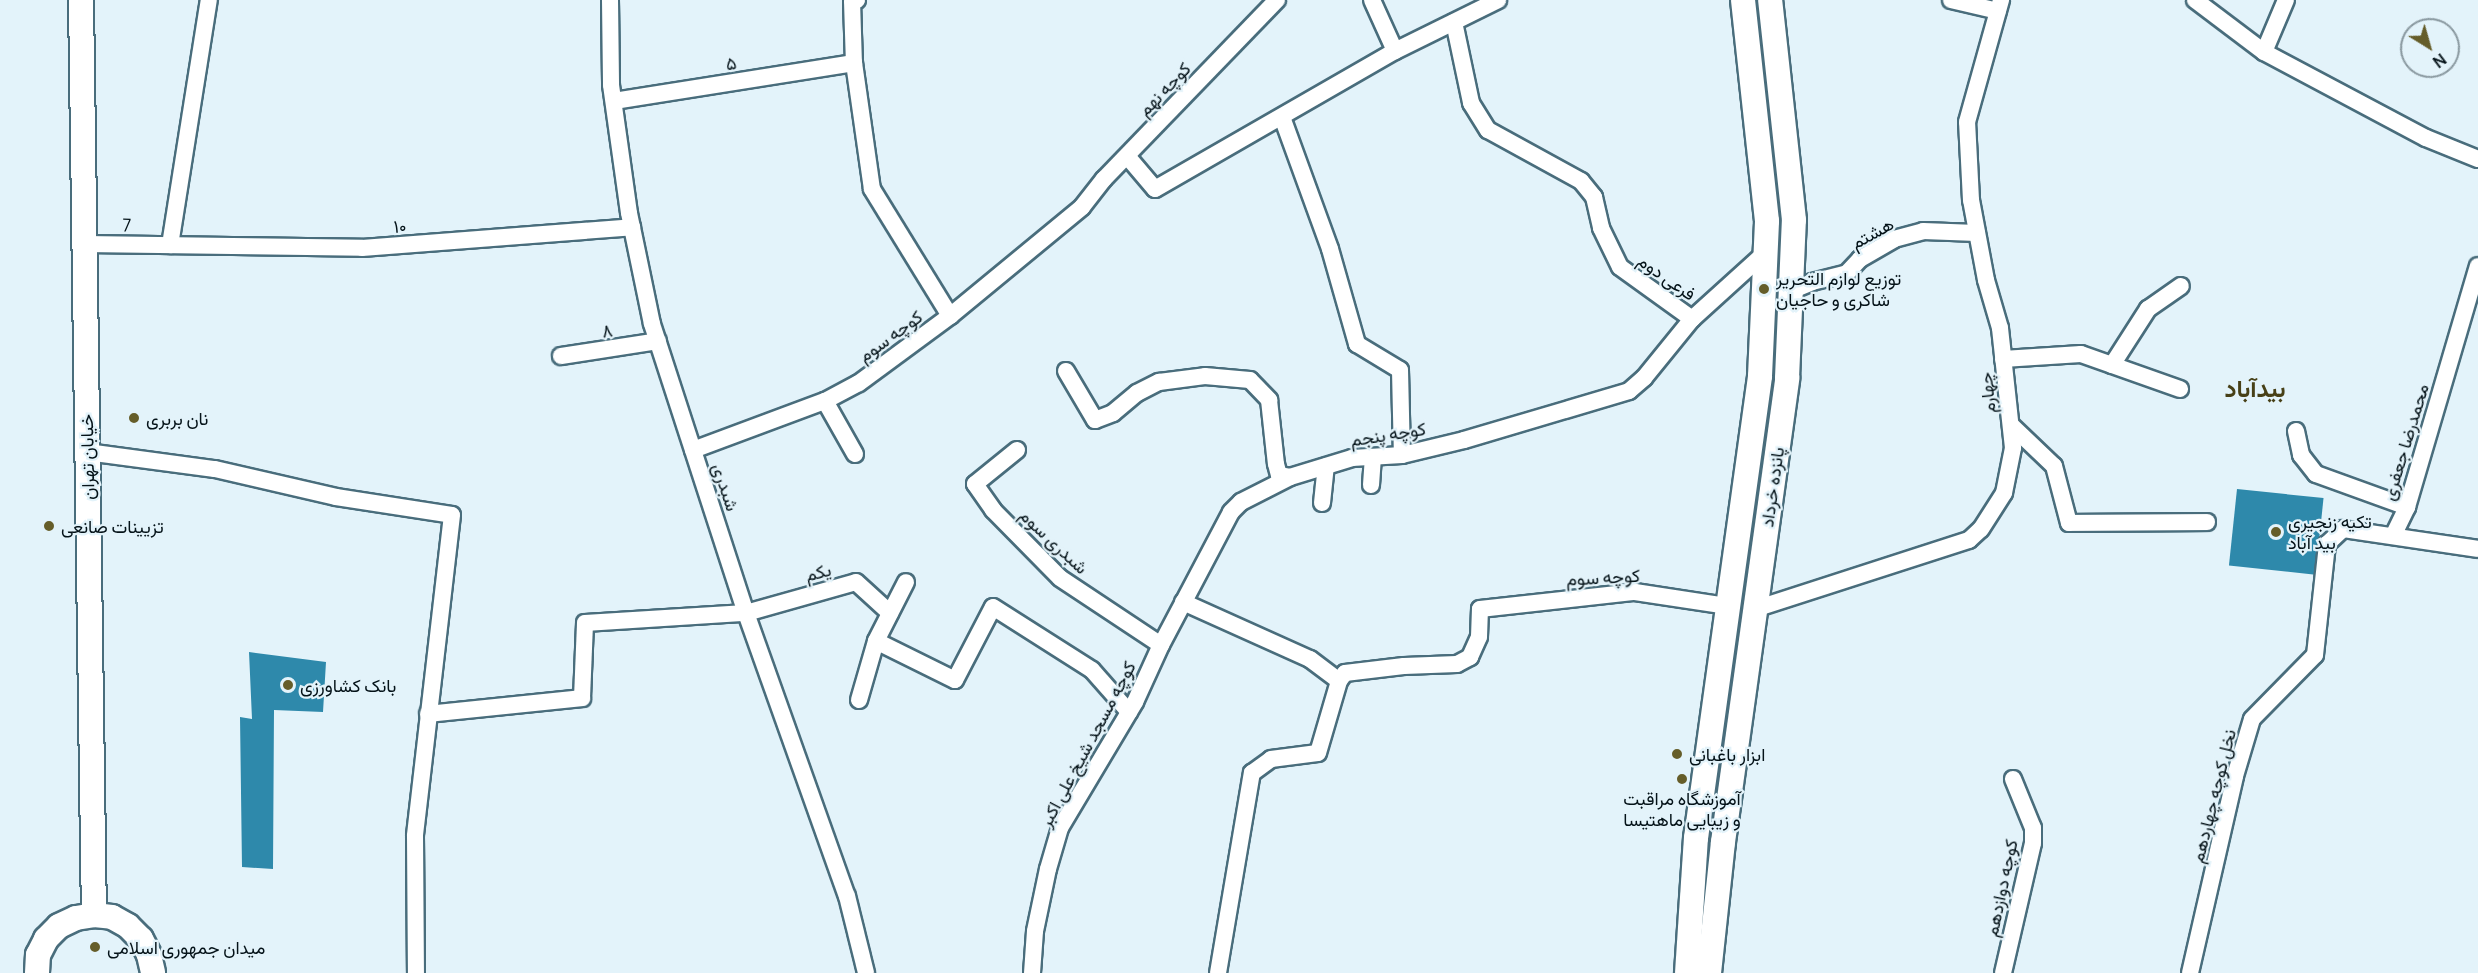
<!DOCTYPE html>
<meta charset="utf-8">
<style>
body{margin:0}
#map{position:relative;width:2478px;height:973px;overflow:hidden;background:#e3f3fa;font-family:Manrope,Vazirmatn,sans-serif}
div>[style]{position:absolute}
.building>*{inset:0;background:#2e89ab;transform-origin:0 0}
.roads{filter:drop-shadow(2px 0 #496d7c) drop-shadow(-2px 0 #496d7c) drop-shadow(0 2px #496d7c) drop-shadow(0 -2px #496d7c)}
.minor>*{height:16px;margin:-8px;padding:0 8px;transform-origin:8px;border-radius:8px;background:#fff}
.secondary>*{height:24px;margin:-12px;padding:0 12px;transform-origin:12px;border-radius:12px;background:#fff}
.dots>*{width:16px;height:16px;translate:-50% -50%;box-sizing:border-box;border:3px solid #e3f3fa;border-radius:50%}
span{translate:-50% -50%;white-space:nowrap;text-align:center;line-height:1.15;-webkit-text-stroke:4.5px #e3f3fa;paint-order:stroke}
.street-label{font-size:18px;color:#041218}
.poi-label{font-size:18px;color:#041218}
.left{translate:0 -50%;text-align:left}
.district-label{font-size:24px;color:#474017;font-weight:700}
.north{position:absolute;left:2400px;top:18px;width:60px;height:60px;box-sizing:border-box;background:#e3f3fa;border:2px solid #8a99a0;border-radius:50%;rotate:143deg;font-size:16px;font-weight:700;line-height:24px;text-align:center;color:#041218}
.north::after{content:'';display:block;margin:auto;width:21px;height:27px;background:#655d29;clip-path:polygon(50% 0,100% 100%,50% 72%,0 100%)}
</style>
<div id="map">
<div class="building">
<div style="left:2237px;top:489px;width:87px;height:77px;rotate:6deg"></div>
<div style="clip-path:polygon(249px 652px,326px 662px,323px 712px,274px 710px,273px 869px,242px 867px,240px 717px,252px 719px)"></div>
</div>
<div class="roads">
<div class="minor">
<div style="left:610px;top:0;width:85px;rotate:89.3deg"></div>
<div style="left:611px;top:85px;width:129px;rotate:82deg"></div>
<div style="left:629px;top:213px;width:113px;rotate:78.3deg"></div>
<div style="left:652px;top:324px;width:304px;rotate:72deg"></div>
<div style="left:746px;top:613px;width:300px;rotate:70.4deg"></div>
<div style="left:847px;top:896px;width:79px;rotate:76.1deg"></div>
<div style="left:857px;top:0;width:5px;rotate:169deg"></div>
<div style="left:852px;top:1px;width:62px;rotate:88.2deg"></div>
<div style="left:854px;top:63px;width:127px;rotate:81.9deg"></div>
<div style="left:872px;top:189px;width:149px;rotate:58.4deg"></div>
<div style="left:1372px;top:0;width:56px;rotate:65.7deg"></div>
<div style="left:1951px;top:0;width:48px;rotate:13.2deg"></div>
<div style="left:2195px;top:0;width:86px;rotate:37deg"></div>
<div style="left:2264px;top:52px;width:183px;rotate:28deg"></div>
<div style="left:2426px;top:138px;width:56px;rotate:22deg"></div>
<div style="left:1454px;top:22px;width:83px;rotate:78.1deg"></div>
<div style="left:1471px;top:103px;width:32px;rotate:58deg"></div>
<div style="left:1488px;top:130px;width:106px;rotate:28.7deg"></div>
<div style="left:1581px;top:181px;width:21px;rotate:51deg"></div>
<div style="left:1594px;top:197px;width:32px;rotate:77deg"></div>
<div style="left:1601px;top:228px;width:43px;rotate:64deg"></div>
<div style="left:1620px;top:267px;width:89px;rotate:35.8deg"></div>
<div style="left:2264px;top:52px;width:56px;rotate:-67.1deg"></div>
<div style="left:614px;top:101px;width:243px;rotate:-9deg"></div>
<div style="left:1282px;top:117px;width:140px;rotate:70deg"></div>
<div style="left:1330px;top:249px;width:99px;rotate:74.1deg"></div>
<div style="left:1357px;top:344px;width:50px;rotate:31.2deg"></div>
<div style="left:1400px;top:370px;width:85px;rotate:88.7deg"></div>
<div style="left:1127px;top:156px;width:43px;rotate:49.7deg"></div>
<div style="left:1155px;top:189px;width:277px;rotate:-29.9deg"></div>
<div style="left:1395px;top:51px;width:115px;rotate:-26.3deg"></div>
<div style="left:85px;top:244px;width:277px;rotate:0.8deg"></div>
<div style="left:362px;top:248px;width:271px;rotate:-4.4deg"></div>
<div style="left:170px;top:245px;width:248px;rotate:-81deg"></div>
<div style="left:1791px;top:291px;width:23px;rotate:-23deg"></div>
<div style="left:1812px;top:282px;width:36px;rotate:-14deg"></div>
<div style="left:1847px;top:273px;width:19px;rotate:-47deg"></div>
<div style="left:1860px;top:259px;width:39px;rotate:-30deg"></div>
<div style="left:1894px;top:239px;width:30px;rotate:-15deg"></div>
<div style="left:1923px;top:231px;width:54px;rotate:2.1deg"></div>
<div style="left:561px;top:356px;width:98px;rotate:-8.8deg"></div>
<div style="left:2003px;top:359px;width:78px;rotate:-3.7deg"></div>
<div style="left:2081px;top:354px;width:105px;rotate:19.5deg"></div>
<div style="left:2112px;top:365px;width:67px;rotate:-57.3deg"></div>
<div style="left:2148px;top:309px;width:40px;rotate:-34.9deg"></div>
<div style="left:1066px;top:371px;width:57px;rotate:59.4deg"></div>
<div style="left:1095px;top:420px;width:19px;rotate:-21deg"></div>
<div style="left:1113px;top:413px;width:31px;rotate:-40deg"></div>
<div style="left:1137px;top:393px;width:25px;rotate:-27deg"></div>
<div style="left:1159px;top:382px;width:46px;rotate:-7.4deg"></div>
<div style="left:1205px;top:376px;width:45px;rotate:5.1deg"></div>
<div style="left:1250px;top:380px;width:28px;rotate:46deg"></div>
<div style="left:1269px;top:400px;width:64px;rotate:83.8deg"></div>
<div style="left:1276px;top:464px;width:11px;rotate:75deg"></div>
<div style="left:1279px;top:475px;width:11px;rotate:10deg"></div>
<div style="left:1290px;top:477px;width:65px;rotate:-17deg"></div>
<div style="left:1352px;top:458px;width:50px;rotate:-3.4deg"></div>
<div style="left:1402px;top:455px;width:64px;rotate:-13.6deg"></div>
<div style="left:1464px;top:440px;width:172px;rotate:-16.5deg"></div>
<div style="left:1629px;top:391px;width:20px;rotate:-41deg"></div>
<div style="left:1644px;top:378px;width:76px;rotate:-50.9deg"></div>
<div style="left:1692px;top:319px;width:100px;rotate:-42.2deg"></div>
<div style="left:825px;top:401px;width:61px;rotate:60.5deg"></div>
<div style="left:2011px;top:425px;width:59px;rotate:43.6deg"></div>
<div style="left:2054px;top:466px;width:59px;rotate:75.3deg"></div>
<div style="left:2069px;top:523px;width:138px;rotate:-0.4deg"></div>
<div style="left:2296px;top:431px;width:25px;rotate:78deg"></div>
<div style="left:2301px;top:455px;width:24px;rotate:52deg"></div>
<div style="left:2316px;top:474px;width:97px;rotate:19.9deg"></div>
<div style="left:693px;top:450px;width:141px;rotate:-20.4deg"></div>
<div style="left:825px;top:401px;width:38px;rotate:-28deg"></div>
<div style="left:859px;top:383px;width:113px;rotate:-36.4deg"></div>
<div style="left:950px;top:316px;width:171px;rotate:-39.5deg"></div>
<div style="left:1082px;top:207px;width:36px;rotate:-52deg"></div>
<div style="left:1104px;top:179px;width:249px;rotate:-46deg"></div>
<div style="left:1017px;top:450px;width:54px;rotate:141deg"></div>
<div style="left:975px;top:484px;width:32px;rotate:55deg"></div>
<div style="left:993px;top:510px;width:95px;rotate:45.4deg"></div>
<div style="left:1060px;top:578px;width:121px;rotate:33.6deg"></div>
<div style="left:87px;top:452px;width:129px;rotate:7.6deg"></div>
<div style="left:215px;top:469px;width:124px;rotate:13deg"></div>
<div style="left:336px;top:497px;width:117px;rotate:8.8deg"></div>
<div style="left:452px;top:515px;width:323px;rotate:96.6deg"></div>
<div style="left:415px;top:836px;width:137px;rotate:89.6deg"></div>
<div style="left:1371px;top:485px;width:28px;rotate:-86deg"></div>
<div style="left:1322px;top:503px;width:37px;rotate:-84deg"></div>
<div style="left:2393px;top:536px;width:32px;rotate:-64deg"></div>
<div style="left:2407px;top:507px;width:251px;rotate:-73.6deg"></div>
<div style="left:1183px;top:602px;width:139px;rotate:24.2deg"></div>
<div style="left:1310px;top:659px;width:36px;rotate:37deg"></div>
<div style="left:1755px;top:609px;width:225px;rotate:-17.9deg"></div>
<div style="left:1969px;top:540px;width:16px;rotate:-43deg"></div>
<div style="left:1981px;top:529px;width:43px;rotate:-57.4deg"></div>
<div style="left:2004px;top:493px;width:46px;rotate:-78.7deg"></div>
<div style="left:2013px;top:448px;width:121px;rotate:-96.2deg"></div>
<div style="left:2000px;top:328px;width:50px;rotate:-106.3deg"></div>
<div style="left:1986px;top:280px;width:81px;rotate:-100.6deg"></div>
<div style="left:1971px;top:200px;width:78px;rotate:-92.9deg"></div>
<div style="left:1967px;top:122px;width:127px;rotate:-74.4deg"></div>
<div style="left:876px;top:641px;width:88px;rotate:26.3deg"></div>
<div style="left:955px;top:680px;width:82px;rotate:-62.5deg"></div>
<div style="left:993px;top:607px;width:117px;rotate:32.5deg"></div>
<div style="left:1092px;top:670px;width:56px;rotate:48.6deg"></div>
<div style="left:859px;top:700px;width:61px;rotate:-73.9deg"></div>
<div style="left:876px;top:641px;width:66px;rotate:-63deg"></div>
<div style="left:428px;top:714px;width:155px;rotate:-5.9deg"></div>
<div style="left:582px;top:698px;width:75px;rotate:-87.7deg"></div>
<div style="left:585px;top:623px;width:161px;rotate:-3.6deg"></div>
<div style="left:746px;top:613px;width:114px;rotate:-15.7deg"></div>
<div style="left:856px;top:582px;width:46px;rotate:42.4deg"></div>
<div style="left:1032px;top:973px;width:42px;rotate:-85.9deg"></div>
<div style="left:1035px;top:931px;width:63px;rotate:-78.2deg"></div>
<div style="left:1048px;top:869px;width:43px;rotate:-73.7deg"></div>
<div style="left:1060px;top:828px;width:147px;rotate:-59.2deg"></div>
<div style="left:1135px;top:702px;width:63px;rotate:-65.5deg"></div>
<div style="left:1161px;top:645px;width:150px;rotate:-62.2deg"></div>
<div style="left:1231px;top:512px;width:14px;rotate:-45deg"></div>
<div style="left:1241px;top:502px;width:55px;rotate:-27deg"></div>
<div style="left:1218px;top:973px;width:203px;rotate:-80.4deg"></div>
<div style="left:1252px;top:773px;width:24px;rotate:-36deg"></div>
<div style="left:1271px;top:759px;width:47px;rotate:-7.3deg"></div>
<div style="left:1318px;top:753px;width:75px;rotate:-73.7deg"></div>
<div style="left:1339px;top:681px;width:10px;rotate:-53deg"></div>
<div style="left:1345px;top:673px;width:59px;rotate:-6.8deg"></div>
<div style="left:1404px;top:666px;width:53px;rotate:-2.2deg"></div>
<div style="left:1457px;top:664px;width:15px;rotate:-28deg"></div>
<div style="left:1470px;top:657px;width:22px;rotate:-66deg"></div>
<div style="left:1479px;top:637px;width:28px;rotate:-88deg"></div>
<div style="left:1480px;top:609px;width:156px;rotate:-6.3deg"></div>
<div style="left:1635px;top:592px;width:94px;rotate:8.6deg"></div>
<div style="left:2003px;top:973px;width:133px;rotate:-77deg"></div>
<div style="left:2033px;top:843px;width:15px;rotate:-90deg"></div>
<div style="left:2033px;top:828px;width:53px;rotate:-112.2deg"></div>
<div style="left:2190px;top:973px;width:202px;rotate:-77.1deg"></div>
<div style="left:2235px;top:776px;width:59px;rotate:-73.4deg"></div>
<div style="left:2252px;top:719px;width:90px;rotate:-45.5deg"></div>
<div style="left:2315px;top:655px;width:112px;rotate:-83.8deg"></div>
<div style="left:2327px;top:544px;width:22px;rotate:-43deg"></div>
<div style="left:2343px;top:529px;width:136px;rotate:8.4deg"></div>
</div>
<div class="secondary">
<div style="left:81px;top:0;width:915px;rotate:89.19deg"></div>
<div style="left:37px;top:973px;width:18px;rotate:-87deg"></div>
<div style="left:38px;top:955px;width:18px;rotate:-63deg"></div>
<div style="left:46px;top:939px;width:18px;rotate:-45deg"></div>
<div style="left:59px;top:926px;width:19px;rotate:-25deg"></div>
<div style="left:76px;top:918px;width:18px;rotate:-9deg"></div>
<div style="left:94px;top:915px;width:18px;rotate:6deg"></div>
<div style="left:112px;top:917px;width:18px;rotate:29deg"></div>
<div style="left:128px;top:926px;width:18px;rotate:45deg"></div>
<div style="left:141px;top:939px;width:18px;rotate:63deg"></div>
<div style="left:149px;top:955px;width:18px;rotate:77deg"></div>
<div style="left:1687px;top:973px;width:135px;rotate:-86.2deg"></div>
<div style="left:1696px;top:838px;width:466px;rotate:-82.1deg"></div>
<div style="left:1760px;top:376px;width:155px;rotate:-87.4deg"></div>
<div style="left:1767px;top:221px;width:222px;rotate:-96.2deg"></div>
<div style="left:1709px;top:973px;width:132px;rotate:-83.9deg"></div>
<div style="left:1723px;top:842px;width:468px;rotate:-82.1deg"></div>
<div style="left:1787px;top:378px;width:158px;rotate:-87.5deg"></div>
<div style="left:1794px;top:220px;width:221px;rotate:-96.2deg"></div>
</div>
</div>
<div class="dots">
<div style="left:1764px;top:289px;background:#655d29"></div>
<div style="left:134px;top:418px;background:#655d29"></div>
<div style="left:49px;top:526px;background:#655d29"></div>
<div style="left:2276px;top:532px;background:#655d29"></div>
<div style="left:288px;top:685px;background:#655d29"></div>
<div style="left:1677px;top:754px;background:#655d29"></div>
<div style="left:1682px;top:779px;background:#655d29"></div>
<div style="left:95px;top:947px;background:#655d29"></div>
</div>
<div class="street-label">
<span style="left:731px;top:63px;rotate:-9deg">۵</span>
<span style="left:1164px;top:89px;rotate:-46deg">کوچه نهم</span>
<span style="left:127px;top:225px;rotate:1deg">7</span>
<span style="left:400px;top:226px;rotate:-4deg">۱۰</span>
<span style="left:1872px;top:233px;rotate:-29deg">هشتم</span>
<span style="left:1667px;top:277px;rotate:35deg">فرعی دوم</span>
<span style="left:607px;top:330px;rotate:-9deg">۸</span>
<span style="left:890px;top:336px;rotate:-36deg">کوچه سوم</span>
<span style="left:1987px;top:393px;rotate:-96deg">چهارم</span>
<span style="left:1388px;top:434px;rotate:-9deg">کوچه پنجم</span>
<span style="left:2405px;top:442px;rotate:-73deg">محمدرضا جعفری</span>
<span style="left:87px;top:457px;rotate:-91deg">خیابان تهران</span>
<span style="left:726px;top:487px;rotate:72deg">شبدری</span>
<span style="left:1772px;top:487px;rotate:-82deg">پانزده خرداد</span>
<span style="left:1054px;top:541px;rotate:43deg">شبدری سوم</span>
<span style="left:818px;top:572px;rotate:-15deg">یکم</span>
<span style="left:1603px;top:577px;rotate:-3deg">کوچه سوم</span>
<span style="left:1087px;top:744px;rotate:-62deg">کوچه مسجد شیخ علی اکبر</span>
<span style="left:2213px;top:796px;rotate:-76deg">نخل کوچه چهاردهم</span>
<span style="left:2001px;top:888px;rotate:-78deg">کوچه دوازدهم</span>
</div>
<div class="poi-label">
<span class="left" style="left:1776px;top:289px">توزیع لوازم التحریر<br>شاکری و حاجیان</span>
<span class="left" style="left:146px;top:418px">نان بربری</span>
<span class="left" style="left:2288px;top:532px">تکیه زنجیری<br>بید آباد</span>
<span class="left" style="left:61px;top:526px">تزیینات صانعی</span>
<span class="left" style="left:300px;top:685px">بانک کشاورزی</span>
<span class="left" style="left:1689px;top:754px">ابزار باغبانی</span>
<span style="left:1682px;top:809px">آموزشگاه مراقبت<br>و زیبایی ماهتیسا</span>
<span class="left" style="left:107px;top:947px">میدان جمهوری اسلامی</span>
</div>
<div class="district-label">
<span style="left:2255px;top:388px">بیدآباد</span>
</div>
<div class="north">N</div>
</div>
